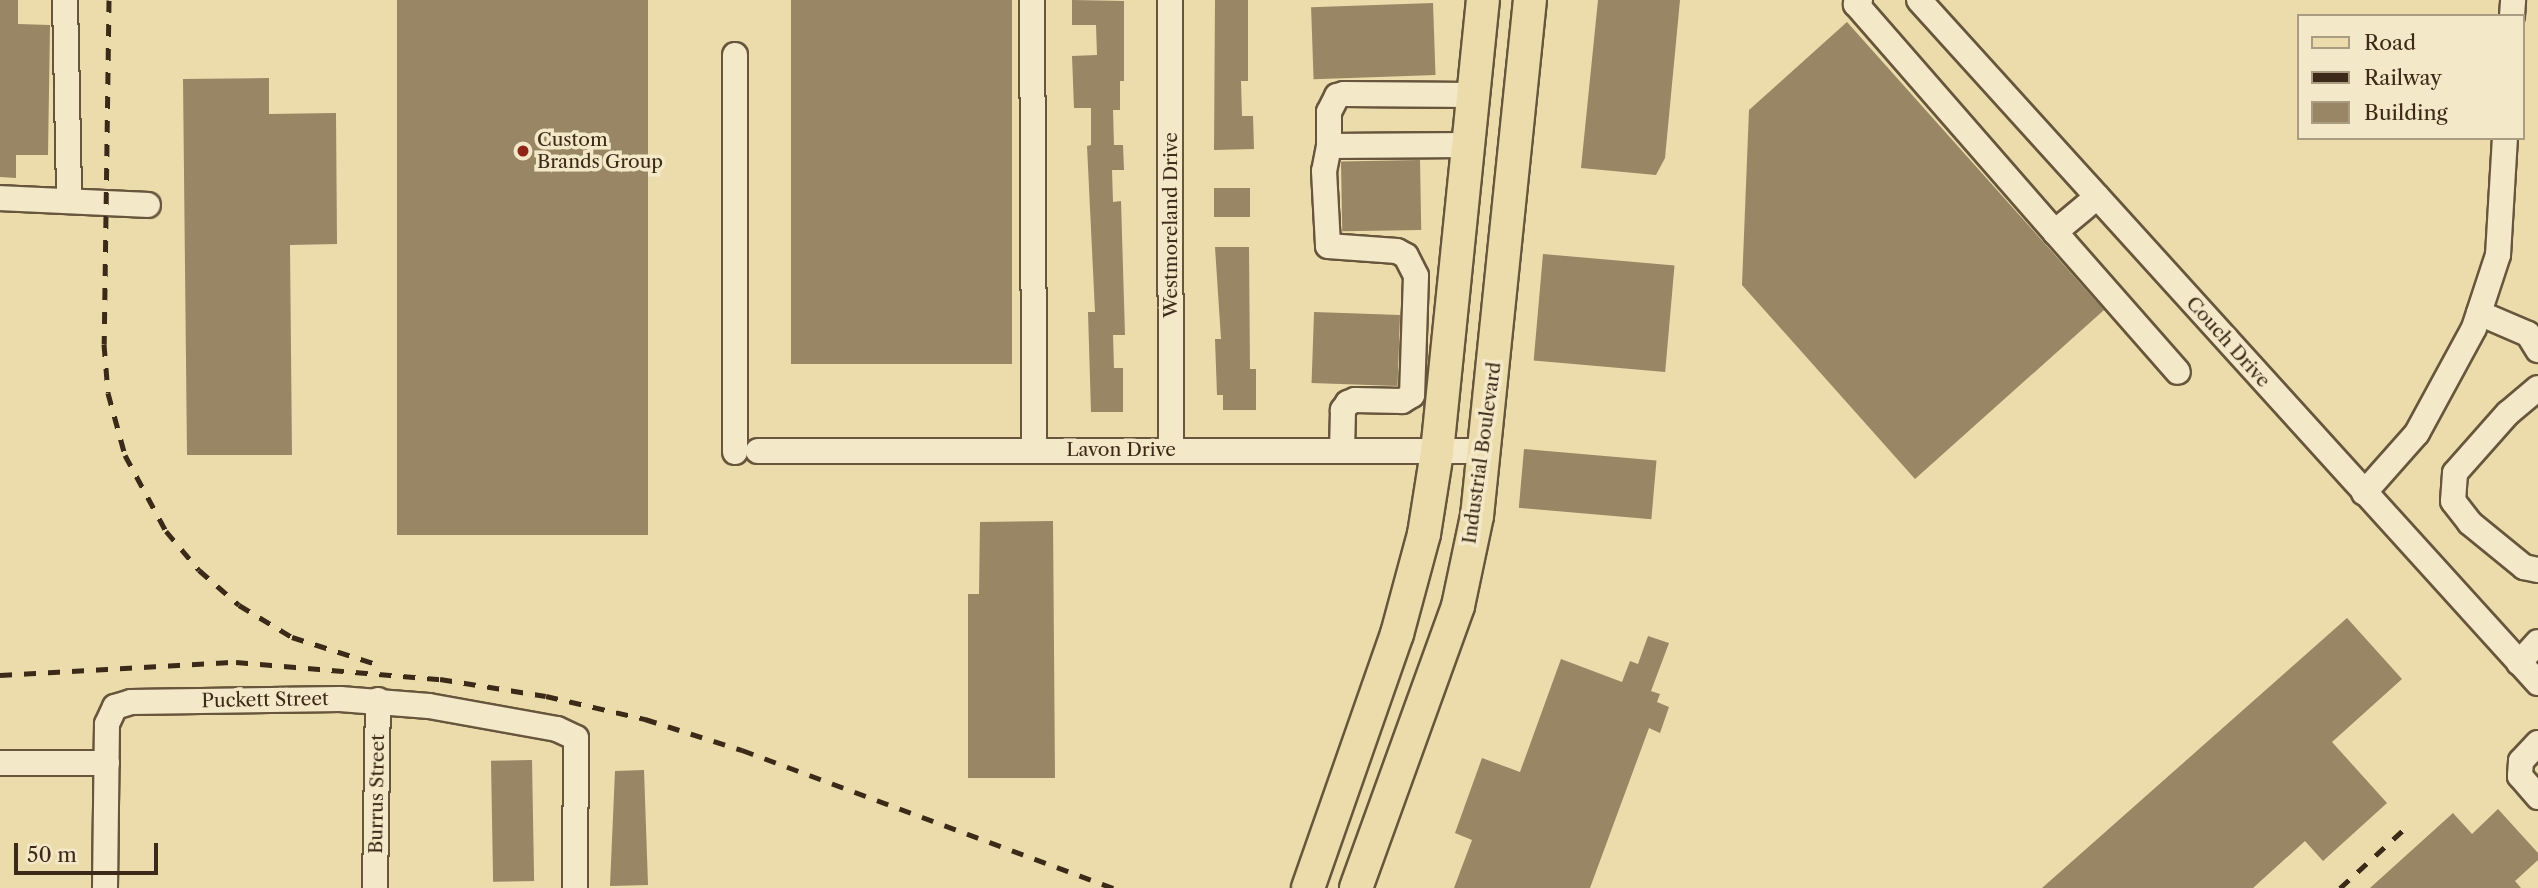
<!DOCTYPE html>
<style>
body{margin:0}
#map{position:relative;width:2538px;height:888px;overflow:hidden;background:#ecdbab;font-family:"Libre Caslon Text",serif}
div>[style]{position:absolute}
.building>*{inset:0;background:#988664;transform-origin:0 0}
.roads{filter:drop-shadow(2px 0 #68563c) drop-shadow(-2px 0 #68563c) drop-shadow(0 2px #68563c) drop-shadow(0 -2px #68563c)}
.minor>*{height:24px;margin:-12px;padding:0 12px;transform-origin:12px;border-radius:12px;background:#f3e8c8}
.major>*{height:32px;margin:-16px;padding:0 16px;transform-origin:16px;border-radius:16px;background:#ecdbab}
.rail>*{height:5px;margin-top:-2.5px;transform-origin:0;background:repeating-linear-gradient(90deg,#3c2917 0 12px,transparent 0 24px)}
.dots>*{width:19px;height:19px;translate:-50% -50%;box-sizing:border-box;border:4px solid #f3e8c8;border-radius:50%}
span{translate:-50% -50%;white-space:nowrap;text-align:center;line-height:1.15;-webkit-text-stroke:7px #f3e8c8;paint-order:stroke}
.poi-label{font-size:19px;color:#3c2917}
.left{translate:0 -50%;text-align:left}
.street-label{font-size:19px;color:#3c2917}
.legend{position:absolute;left:2297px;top:14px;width:228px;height:126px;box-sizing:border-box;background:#f3e8c8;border:2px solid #aa9c81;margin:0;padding:9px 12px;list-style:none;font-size:21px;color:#3c2917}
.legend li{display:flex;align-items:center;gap:14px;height:35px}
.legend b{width:35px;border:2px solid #aa9c81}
.scale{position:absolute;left:14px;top:843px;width:144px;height:32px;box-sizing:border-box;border:4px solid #3c2917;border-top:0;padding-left:9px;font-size:21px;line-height:24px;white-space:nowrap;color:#3c2917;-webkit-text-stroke:5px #f3e8c8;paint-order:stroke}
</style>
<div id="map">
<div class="building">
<div style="clip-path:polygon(0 0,18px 0,18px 24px,50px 25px,48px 155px,16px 155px,16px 178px,0 177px)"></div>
<div style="left:397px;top:0;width:251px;height:535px"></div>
<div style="left:791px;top:0;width:221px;height:364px"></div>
<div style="clip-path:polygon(1072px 0,1124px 1px,1124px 81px,1120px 81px,1120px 110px,1113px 110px,1114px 145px,1123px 145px,1124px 170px,1112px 170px,1113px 202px,1121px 201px,1125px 335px,1113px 335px,1114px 368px,1123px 368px,1123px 412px,1091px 412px,1088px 312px,1095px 312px,1087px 146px,1091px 145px,1091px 108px,1074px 108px,1072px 56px,1097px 55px,1096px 25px,1072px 25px)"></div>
<div style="clip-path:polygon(1215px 0,1248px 0,1248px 81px,1241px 81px,1242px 116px,1253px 116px,1254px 149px,1214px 150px)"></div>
<div style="clip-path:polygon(1598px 0,1680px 0,1665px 158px,1656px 175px,1581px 168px)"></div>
<div style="left:1433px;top:3px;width:72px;height:122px;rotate:88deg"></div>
<div style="clip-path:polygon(1847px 22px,2104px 310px,1915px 479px,1742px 285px,1749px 110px)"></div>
<div style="clip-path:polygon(269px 78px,269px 114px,336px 113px,337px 244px,290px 245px,292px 455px,187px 455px,183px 79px)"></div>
<div style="left:1420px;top:160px;width:70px;height:79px;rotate:89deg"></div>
<div style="left:1214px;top:188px;width:36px;height:29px"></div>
<div style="clip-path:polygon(1215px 247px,1249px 247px,1250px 369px,1256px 369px,1256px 410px,1223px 410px,1223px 395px,1217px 395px,1215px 339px,1221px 339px)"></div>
<div style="left:1543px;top:254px;width:132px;height:107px;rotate:5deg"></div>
<div style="left:1400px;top:315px;width:71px;height:86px;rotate:92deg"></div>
<div style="left:1524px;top:449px;width:133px;height:59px;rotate:5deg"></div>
<div style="clip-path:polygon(1053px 521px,1055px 778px,968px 778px,968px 594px,979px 594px,980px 522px)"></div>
<div style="clip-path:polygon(2347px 618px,2402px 679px,2332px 742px,2387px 803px,2323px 861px,2305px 841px,2253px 888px,2042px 888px)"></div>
<div style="clip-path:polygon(1648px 636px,1669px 643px,1651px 691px,1660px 694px,1657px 702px,1669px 707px,1660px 733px,1649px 728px,1590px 888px,1454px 888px,1472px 840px,1455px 833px,1482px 758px,1520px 772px,1561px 659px,1622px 682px,1630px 661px,1638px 664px)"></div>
<div style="left:532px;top:760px;width:121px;height:41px;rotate:89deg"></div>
<div style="clip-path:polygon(644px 770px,648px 885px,610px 886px,615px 771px)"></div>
<div style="clip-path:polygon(2498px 809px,2538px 853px,2538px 860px,2515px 881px,2521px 888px,2370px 888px,2453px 813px,2472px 834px)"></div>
</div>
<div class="roads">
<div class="minor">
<div style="left:65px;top:0;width:199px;rotate:88.8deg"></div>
<div style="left:1032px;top:0;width:449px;rotate:89.7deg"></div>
<div style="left:1170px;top:0;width:450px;rotate:89.9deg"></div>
<div style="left:1860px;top:0;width:6px;rotate:135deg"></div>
<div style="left:1856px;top:4px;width:303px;rotate:48.9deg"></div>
<div style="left:2055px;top:232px;width:55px;rotate:-39.8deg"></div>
<div style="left:1919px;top:0;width:922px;rotate:47.81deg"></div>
<div style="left:2512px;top:16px;width:16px;rotate:-86deg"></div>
<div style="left:1468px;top:145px;width:139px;rotate:179.6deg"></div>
<div style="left:1329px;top:146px;width:34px;rotate:-90deg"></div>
<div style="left:1329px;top:112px;width:18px;rotate:-63deg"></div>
<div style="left:1337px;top:96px;width:7px;rotate:-16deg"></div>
<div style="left:1344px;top:94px;width:129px;rotate:0.4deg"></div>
<div style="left:1329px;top:146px;width:25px;rotate:101deg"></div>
<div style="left:1324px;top:171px;width:75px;rotate:86.9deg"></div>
<div style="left:1328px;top:246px;width:69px;rotate:4.1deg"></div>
<div style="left:1397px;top:251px;width:10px;rotate:29deg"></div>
<div style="left:1406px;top:256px;width:22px;rotate:63deg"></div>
<div style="left:1416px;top:276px;width:119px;rotate:91.9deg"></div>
<div style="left:1412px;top:395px;width:12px;rotate:149deg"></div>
<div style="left:1402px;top:401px;width:47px;rotate:-178.8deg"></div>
<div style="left:1355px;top:400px;width:8px;rotate:157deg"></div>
<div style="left:1348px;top:403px;width:9px;rotate:126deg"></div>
<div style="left:1343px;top:410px;width:41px;rotate:91.4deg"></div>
<div style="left:0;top:198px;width:148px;rotate:2.7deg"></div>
<div style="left:2055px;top:232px;width:186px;rotate:48.7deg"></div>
<div style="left:2479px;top:313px;width:53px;rotate:23.2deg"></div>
<div style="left:2528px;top:334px;width:19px;rotate:58deg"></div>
<div style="left:2538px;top:388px;width:39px;rotate:140deg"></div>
<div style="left:2508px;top:413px;width:80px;rotate:131.5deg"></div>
<div style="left:2455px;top:473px;width:28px;rotate:94deg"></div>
<div style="left:2453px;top:501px;width:28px;rotate:52deg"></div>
<div style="left:2470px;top:523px;width:70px;rotate:39.2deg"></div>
<div style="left:2524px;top:567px;width:14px;rotate:12deg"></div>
<div style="left:758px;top:451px;width:726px"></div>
<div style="left:735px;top:452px;width:397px;rotate:-90deg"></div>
<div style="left:2364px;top:493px;width:80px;rotate:-48.5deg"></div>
<div style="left:2417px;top:433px;width:119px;rotate:-61.5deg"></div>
<div style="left:2474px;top:328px;width:77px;rotate:-71.8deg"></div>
<div style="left:2498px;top:255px;width:117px;rotate:-86.6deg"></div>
<div style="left:2519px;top:663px;width:28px;rotate:-48deg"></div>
<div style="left:2538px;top:743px;width:25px;rotate:133deg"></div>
<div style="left:2521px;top:761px;width:15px;rotate:94deg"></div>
<div style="left:2520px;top:776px;width:28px;rotate:49deg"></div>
<div style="left:0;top:763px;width:107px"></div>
<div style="left:105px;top:888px;width:164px;rotate:-89.3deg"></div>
<div style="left:107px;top:724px;width:19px;rotate:-65deg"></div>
<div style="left:115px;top:707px;width:17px;rotate:-17deg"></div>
<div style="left:131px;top:702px;width:209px;rotate:-0.8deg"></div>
<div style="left:340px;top:699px;width:89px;rotate:4.5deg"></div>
<div style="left:429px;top:706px;width:130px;rotate:10.2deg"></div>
<div style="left:557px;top:729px;width:21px;rotate:25deg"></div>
<div style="left:576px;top:738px;width:150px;rotate:90.4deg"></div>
<div style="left:375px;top:888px;width:188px;rotate:-89.1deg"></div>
</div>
<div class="major">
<div style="left:1308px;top:888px;width:269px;rotate:-70.7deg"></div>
<div style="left:1397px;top:634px;width:104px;rotate:-74.9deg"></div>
<div style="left:1424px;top:534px;width:83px;rotate:-81deg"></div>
<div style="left:1437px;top:452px;width:454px;rotate:-84.2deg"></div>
<div style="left:1356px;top:888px;width:300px;rotate:-70.1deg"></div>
<div style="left:1458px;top:606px;width:92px;rotate:-78.1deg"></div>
<div style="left:1477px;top:516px;width:519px;rotate:-84.14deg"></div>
</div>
</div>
<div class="rail">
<div style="left:109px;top:0;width:344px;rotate:90.8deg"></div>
<div style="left:104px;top:344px;width:49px;rotate:85.3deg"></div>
<div style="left:108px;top:393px;width:64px;rotate:74.7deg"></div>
<div style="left:125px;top:455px;width:86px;rotate:61.7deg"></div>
<div style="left:166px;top:531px;width:51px;rotate:49.8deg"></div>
<div style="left:199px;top:570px;width:53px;rotate:41.2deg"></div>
<div style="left:239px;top:605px;width:62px;rotate:31.1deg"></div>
<div style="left:292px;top:637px;width:88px;rotate:17.8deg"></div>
<div style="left:0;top:675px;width:236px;rotate:-3.2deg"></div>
<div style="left:236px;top:662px;width:205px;rotate:4.8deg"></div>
<div style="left:440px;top:679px;width:107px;rotate:9.1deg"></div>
<div style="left:546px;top:696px;width:102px;rotate:13.1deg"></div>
<div style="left:645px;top:719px;width:102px;rotate:17.7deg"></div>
<div style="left:742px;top:750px;width:397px;rotate:20.4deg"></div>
<div style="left:2340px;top:888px;width:86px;rotate:-42.6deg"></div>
</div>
<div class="dots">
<div style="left:523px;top:151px;background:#8f2418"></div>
</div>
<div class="poi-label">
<span class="left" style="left:537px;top:151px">Custom<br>Brands Group</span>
</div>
<div class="street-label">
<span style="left:1171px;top:225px;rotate:-90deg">Westmoreland Drive</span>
<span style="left:2228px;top:342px;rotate:48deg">Couch Drive</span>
<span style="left:1121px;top:450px">Lavon Drive</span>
<span style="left:1482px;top:453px;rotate:-82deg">Industrial Boulevard</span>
<span style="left:265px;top:700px;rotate:-1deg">Puckett Street</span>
<span style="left:377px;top:794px;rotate:-89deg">Burrus Street</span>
</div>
<ul class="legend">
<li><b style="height:9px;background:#ecdbab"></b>Road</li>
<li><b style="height:9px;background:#3c2917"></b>Railway</li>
<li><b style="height:19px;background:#988664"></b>Building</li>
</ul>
<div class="scale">50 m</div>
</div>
